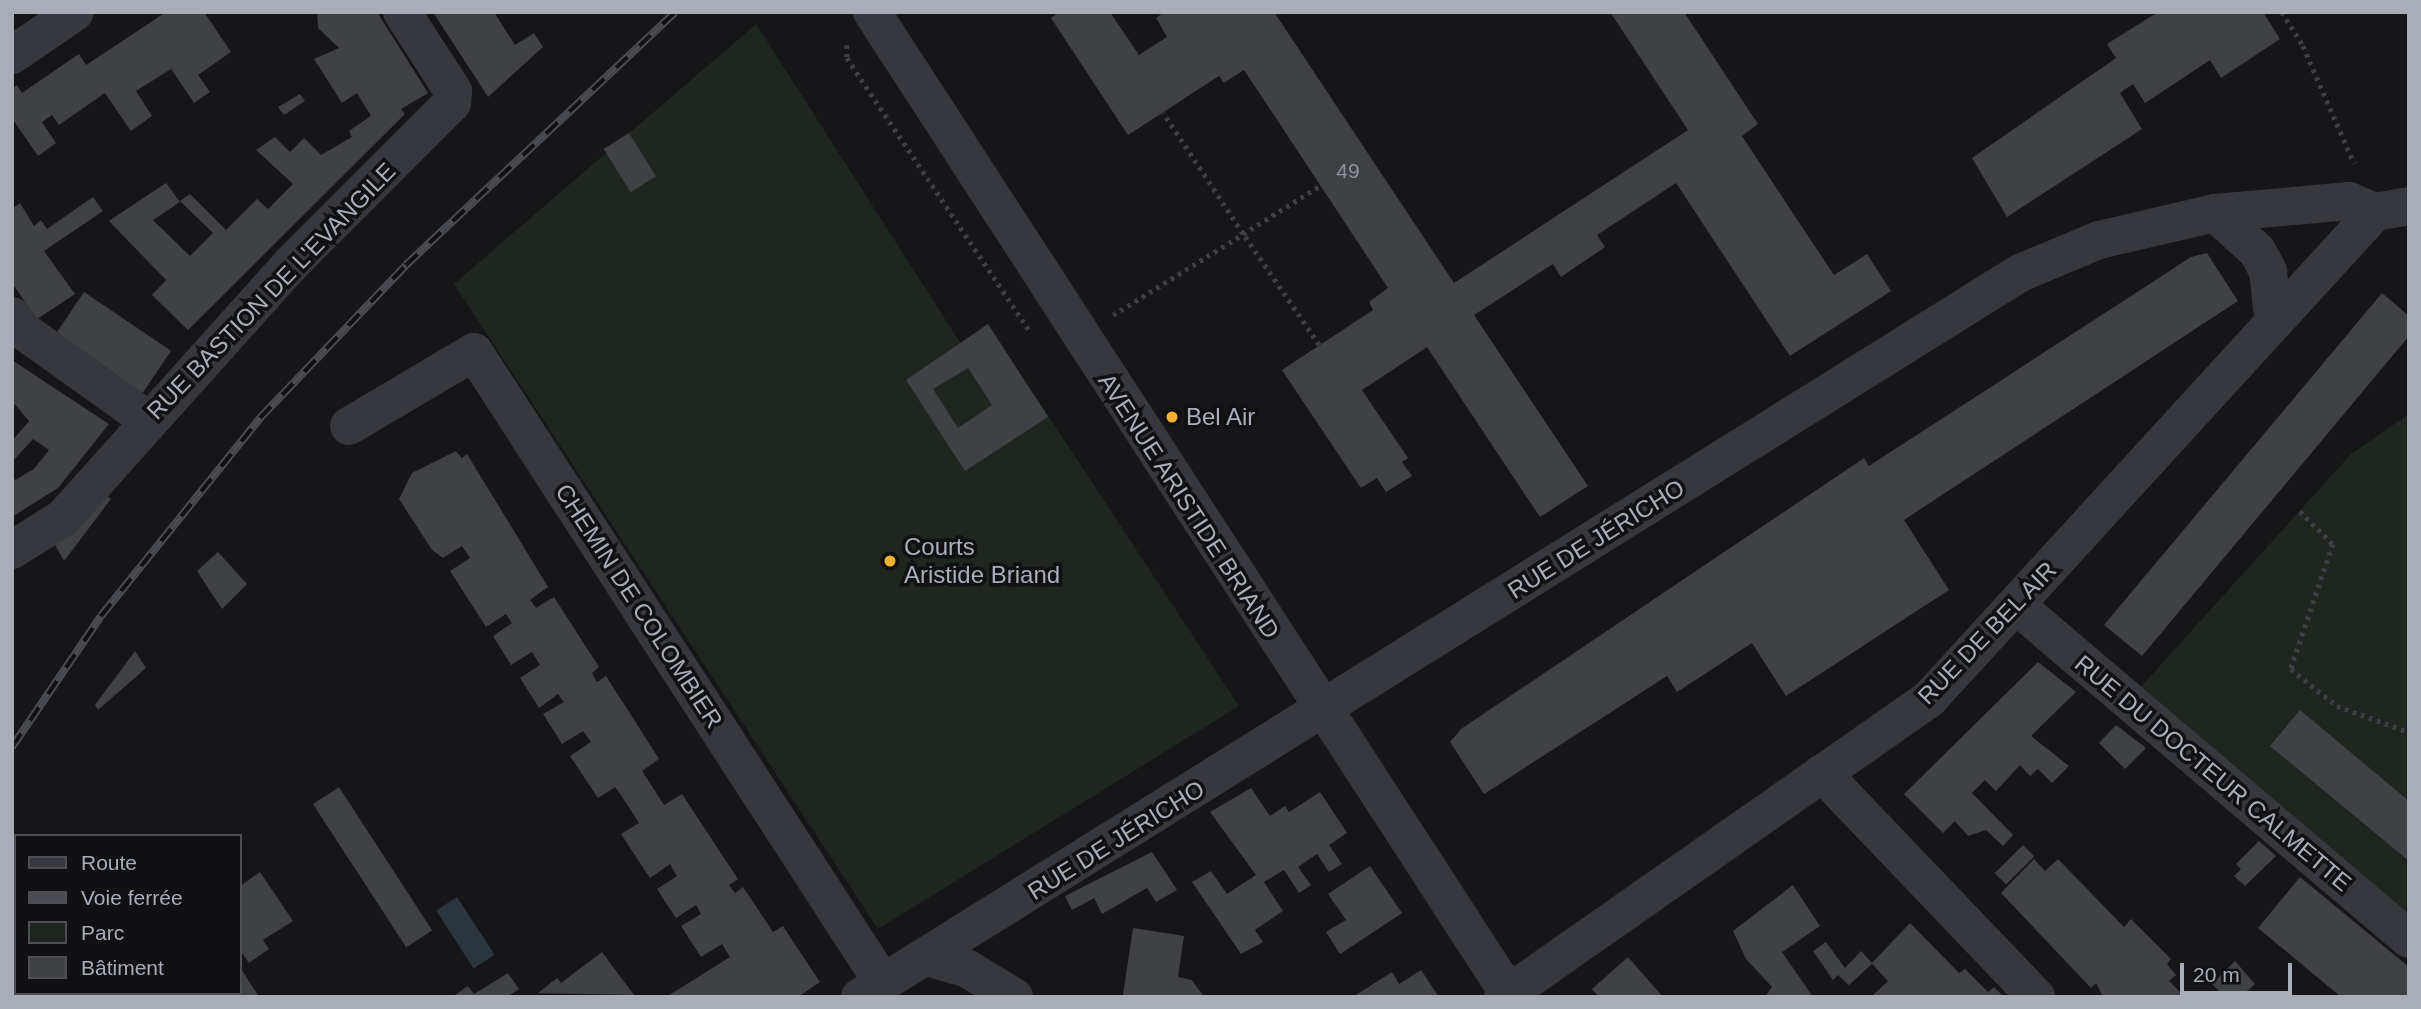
<!DOCTYPE html>
<meta charset="utf-8">
<style>
body{margin:0}
#map{position:relative;width:2421px;height:1009px;overflow:hidden;background:#161618;font-family:Arial,sans-serif}
div>[style]{position:absolute}
.green>*{inset:0;background:#1e261f}
.water>*{inset:0;background:#2c353c;transform-origin:0 0}
.building>*{inset:0;background:#404145;transform-origin:0 0}
.path>*{height:4.5px;margin-top:-2.25px;transform-origin:0;background:repeating-linear-gradient(90deg,#3d3f44 0 3.5px,transparent 0 8.5px)}
.minor>*{height:38px;margin:-19px;padding:0 19px;transform-origin:19px;border-radius:19px;background:#37383d}
.rail>*{height:8px;margin-top:-4px;transform-origin:0;background:repeating-linear-gradient(90deg,#111113 0 16px,#4a4c52 0 32px);box-sizing:border-box;border-block:2px solid #4a4c52}
.dots>*{width:19px;height:19px;translate:-50% -50%;box-sizing:border-box;border:4px solid #111113;border-radius:50%}
span{translate:-50% -50%;white-space:nowrap;text-align:center;line-height:1.15;-webkit-text-stroke:7px #111113;paint-order:stroke}
.number-label{font-size:21px;color:#8e929b}
.number-label span{-webkit-text-stroke-width:0}
.street-label{font-size:24px;color:#a8adb8}
.poi-label{font-size:24px;color:#a8adb8}
.left{translate:0 -50%;text-align:left}
.frame{position:absolute;inset:0;border:14px solid #a8adb8;pointer-events:none}
.legend{position:absolute;left:14px;top:834px;width:228px;height:161px;box-sizing:border-box;background:#111113;border:2px solid #4d4f55;margin:0;padding:9px 12px;list-style:none;font-size:21px;color:#a8adb8}
.legend li{display:flex;align-items:center;gap:14px;height:35px}
.legend b{width:35px;border:2px solid #4d4f55}
.scale{position:absolute;left:2180px;top:963px;width:112px;height:32px;box-sizing:border-box;border:4px solid #a8adb8;border-top:0;padding-left:9px;font-size:21px;line-height:24px;white-space:nowrap;color:#a8adb8;-webkit-text-stroke:5px #111113;paint-order:stroke}
</style>
<div id="map">
<div class="green">
<div style="clip-path:polygon(756px 24px,961px 344px,988px 324px,1239px 706px,878px 929px,454px 284px)"></div>
<div style="clip-path:polygon(2409px 414px,2409px 939px,2129px 700px,2351px 454px)"></div>
</div>
<div class="water">
<div style="left:457px;top:897px;width:69px;height:25px;rotate:57deg"></div>
</div>
<div class="building">
<div style="clip-path:polygon(166px 12px,204px 12px,231px 52px,198px 75px,210px 92px,194px 103px,171px 69px,136px 91px,152px 116px,131px 131px,105px 93px,59px 125px,52px 115px,42px 122px,56px 143px,38px 156px,12px 118px,12px 89px,17px 85px,22px 93px,79px 54px,86px 65px)"></div>
<div style="clip-path:polygon(317px 12px,377px 12px,428px 93px,401px 109px,405px 114px,188px 330px,152px 295px,166px 280px,109px 221px,166px 183px,180px 202px,153px 220px,190px 256px,213px 233px,180px 201px,190px 194px,226px 230px,257px 199px,268px 209px,293px 184px,256px 150px,275px 137px,290px 152px,304px 138px,321px 155px,352px 137px,349px 131px,371px 116px,357px 93px,342px 103px,314px 59px,339px 48px,318px 28px)"></div>
<div style="clip-path:polygon(433px 12px,494px 12px,515px 45px,534px 33px,543px 47px,488px 97px)"></div>
<div style="clip-path:polygon(1059px 12px,1110px 12px,1139px 55px,1167px 37px,1156px 18px,1164px 12px,1274px 12px,1454px 283px,1688px 130px,1610px 12px,1684px 12px,1758px 124px,1742px 136px,1834px 275px,1867px 254px,1891px 291px,1790px 356px,1676px 183px,1597px 235px,1605px 247px,1561px 277px,1553px 264px,1474px 315px,1588px 486px,1540px 517px,1427px 347px,1362px 390px,1408px 458px,1402px 462px,1412px 476px,1386px 492px,1377px 478px,1361px 488px,1282px 370px,1373px 310px,1369px 302px,1388px 288px,1244px 70px,1224px 83px,1219px 76px,1128px 135px,1051px 18px)"></div>
<div style="clip-path:polygon(2158px 12px,2263px 12px,2280px 39px,2221px 78px,2210px 60px,2145px 103px,2133px 84px,2120px 93px,2142px 129px,2007px 217px,1972px 158px,2116px 58px,2107px 44px)"></div>
<div style="clip-path:polygon(300px 94px,305px 101px,284px 115px,278px 107px)"></div>
<div style="left:629px;top:133px;width:51px;height:30px;rotate:58deg"></div>
<div style="clip-path:polygon(93px 197px,103px 211px,44px 251px,75px 294px,37px 319px,12px 283px,12px 209px,20px 203px,34px 226px,41px 220px,47px 229px)"></div>
<div style="clip-path:polygon(2207px 253px,2238px 301px,1904px 520px,1949px 590px,1786px 696px,1752px 643px,1677px 692px,1667px 676px,1484px 794px,1450px 742px,1461px 729px,1864px 458px,1869px 466px,2191px 257px)"></div>
<div style="left:84px;top:292px;width:105px;height:53px;rotate:34deg"></div>
<div style="clip-path:polygon(2382px 293px,2409px 316px,2409px 336px,2142px 656px,2104px 625px)"></div>
<div style="clip-path:polygon(evenodd,988px 324px,1048px 417px,965px 471px,906px 380px,988px 324px,968px 368px,992px 405px,958px 428px,933px 389px,968px 368px)"></div>
<div style="clip-path:polygon(12px 360px,109px 424px,58px 488px,12px 517px,12px 476px,15px 480px,34px 469px,49px 450px,33px 439px,12px 462px,12px 441px,29px 421px,12px 401px)"></div>
<div style="clip-path:polygon(456px 451px,462px 458px,467px 454px,548px 587px,530px 600px,536px 608px,554px 597px,599px 667px,592px 673px,597px 682px,606px 676px,659px 759px,642px 771px,664px 805px,682px 794px,738px 879px,729px 885px,735px 893px,743px 887px,773px 932px,783px 926px,820px 982px,798px 997px,666px 997px,730px 957px,722px 944px,701px 957px,681px 926px,701px 914px,696px 905px,676px 918px,657px 889px,677px 876px,670px 864px,650px 878px,621px 834px,639px 823px,619px 792px,615px 787px,598px 798px,570px 756px,591px 742px,583px 731px,562px 744px,543px 714px,564px 702px,558px 694px,539px 708px,520px 678px,540px 665px,532px 652px,511px 665px,493px 636px,512px 623px,506px 614px,486px 627px,450px 571px,470px 558px,462px 546px,443px 558px,432px 550px,399px 499px,412px 473px)"></div>
<div style="clip-path:polygon(107px 496px,111px 499px,64px 561px,54px 543px)"></div>
<div style="clip-path:polygon(218px 552px,247px 584px,222px 609px,197px 571px)"></div>
<div style="clip-path:polygon(135px 651px,146px 668px,98px 710px,95px 705px)"></div>
<div style="clip-path:polygon(2038px 662px,2076px 692px,2031px 736px,2069px 766px,2052px 783px,2038px 769px,2030px 776px,2020px 765px,1996px 791px,1985px 780px,1972px 793px,2013px 835px,2003px 846px,1986px 830px,1968px 836px,1955px 821px,1943px 833px,1904px 794px)"></div>
<div style="clip-path:polygon(2300px 710px,2409px 801px,2409px 861px,2270px 746px)"></div>
<div style="clip-path:polygon(2116px 725px,2146px 748px,2125px 769px,2099px 743px)"></div>
<div style="left:339px;top:787px;width:171px;height:31px;rotate:57deg"></div>
<div style="clip-path:polygon(1251px 788px,1270px 816px,1285px 806px,1289px 812px,1320px 792px,1347px 833px,1329px 845px,1342px 864px,1329px 872px,1317px 854px,1298px 867px,1311px 885px,1299px 893px,1284px 870px,1264px 882px,1283px 911px,1255px 930px,1263px 942px,1241px 954px,1192px 882px,1211px 871px,1227px 894px,1256px 875px,1210px 812px)"></div>
<div style="clip-path:polygon(2259px 841px,2276px 856px,2245px 886px,2234px 876px,2241px 869px,2236px 864px)"></div>
<div style="left:2023px;top:845px;width:16px;height:40px;rotate:45deg"></div>
<div style="clip-path:polygon(1152px 852px,1177px 890px,1156px 902px,1147px 888px,1102px 914px,1094px 898px,1072px 910px,1065px 896px)"></div>
<div style="clip-path:polygon(2034px 859px,2045px 871px,2058px 859px,2124px 927px,2131px 919px,2171px 959px,2167px 964px,2176px 975px,2169px 981px,2185px 997px,2103px 997px,2096px 983px,2091px 988px,2001px 893px)"></div>
<div style="clip-path:polygon(1370px 866px,1402px 913px,1340px 954px,1326px 932px,1346px 920px,1328px 894px)"></div>
<div style="clip-path:polygon(260px 872px,293px 921px,263px 940px,269px 949px,249px 963px,240px 950px,240px 886px)"></div>
<div style="clip-path:polygon(2300px 877px,2409px 967px,2409px 997px,2341px 997px,2258px 928px)"></div>
<div style="clip-path:polygon(1793px 885px,1820px 926px,1782px 952px,1813px 997px,1765px 997px,1772px 987px,1746px 959px,1733px 931px)"></div>
<div style="clip-path:polygon(1910px 923px,1959px 973px,1965px 969px,1988px 992px,1994px 987px,2004px 997px,1871px 997px,1888px 981px,1872px 964px,1849px 985px,1838px 975px,1833px 980px,1813px 951px,1826px 942px,1845px 968px,1861px 951px,1872px 963px)"></div>
<div style="clip-path:polygon(1133px 928px,1184px 936px,1178px 977px,1192px 980px,1204px 997px,1123px 995px)"></div>
<div style="clip-path:polygon(602px 952px,634px 995px,538px 993px,557px 978px,561px 983px)"></div>
<div style="clip-path:polygon(1628px 957px,1663px 997px,1599px 997px,1592px 989px)"></div>
<div style="clip-path:polygon(2235px 961px,2255px 984px,2241px 997px,2225px 997px,2212px 984px)"></div>
<div style="clip-path:polygon(240px 967px,247px 978px,259px 997px,220px 993px,240px 993px)"></div>
<div style="clip-path:polygon(1421px 970px,1439px 997px,1353px 997px,1392px 972px,1399px 984px)"></div>
<div style="clip-path:polygon(508px 973px,519px 989px,507px 997px,452px 997px,468px 986px,474px 994px)"></div>
</div>
<div class="path">
<div style="left:2282px;top:12px;width:40px;rotate:58deg"></div>
<div style="left:2303px;top:46px;width:128px;rotate:66.4deg"></div>
<div style="left:847px;top:45px;width:13px;rotate:90deg"></div>
<div style="left:847px;top:58px;width:327px;rotate:56.2deg"></div>
<div style="left:1113px;top:315px;width:153px;rotate:-31.9deg"></div>
<div style="left:1243px;top:234px;width:145px;rotate:-123.5deg"></div>
<div style="left:1319px;top:345px;width:135px;rotate:-124.4deg"></div>
<div style="left:1243px;top:234px;width:92px;rotate:-32.1deg"></div>
<div style="left:2300px;top:511px;width:47px;rotate:45deg"></div>
<div style="left:2333px;top:544px;width:132px;rotate:108.6deg"></div>
<div style="left:2291px;top:669px;width:59px;rotate:38.8deg"></div>
<div style="left:2337px;top:706px;width:77px;rotate:19.9deg"></div>
</div>
<div class="minor">
<div style="left:872px;top:12px;width:1174px;rotate:57.03deg"></div>
<div style="left:12px;top:55px;width:76px;rotate:-34.3deg"></div>
<div style="left:2215px;top:213px;width:57px;rotate:42.1deg"></div>
<div style="left:2257px;top:251px;width:23px;rotate:61deg"></div>
<div style="left:2268px;top:271px;width:46px;rotate:83.8deg"></div>
<div style="left:12px;top:316px;width:17px;rotate:54deg"></div>
<div style="left:22px;top:330px;width:155px;rotate:35.5deg"></div>
<div style="left:349px;top:426px;width:145px;rotate:-30.6deg"></div>
<div style="left:474px;top:352px;width:752px;rotate:57.05deg"></div>
<div style="left:12px;top:550px;width:60px;rotate:-32.1deg"></div>
<div style="left:63px;top:518px;width:341px;rotate:-48.1deg"></div>
<div style="left:291px;top:264px;width:228px;rotate:-45deg"></div>
<div style="left:452px;top:103px;width:12px;rotate:-85deg"></div>
<div style="left:453px;top:91px;width:94px;rotate:-122.8deg"></div>
<div style="left:2017px;top:606px;width:514px;rotate:40.35deg"></div>
<div style="left:1822px;top:773px;width:310px;rotate:46.3deg"></div>
<div style="left:927px;top:957px;width:43px;rotate:16.3deg"></div>
<div style="left:968px;top:969px;width:54px;rotate:31.3deg"></div>
<div style="left:860px;top:997px;width:1367px;rotate:-31.97deg"></div>
<div style="left:2020px;top:273px;width:86px;rotate:-22.7deg"></div>
<div style="left:2099px;top:240px;width:119px;rotate:-13.1deg"></div>
<div style="left:2215px;top:213px;width:135px;rotate:-5.1deg"></div>
<div style="left:2349px;top:201px;width:28px;rotate:23deg"></div>
<div style="left:1503px;top:997px;width:520px;rotate:-34.97deg"></div>
<div style="left:1929px;top:699px;width:660px;rotate:-47.52deg"></div>
<div style="left:2375px;top:212px;width:35px;rotate:-10deg"></div>
</div>
<div class="rail">
<div style="left:12px;top:747px;width:158px;rotate:-55.8deg"></div>
<div style="left:101px;top:616px;width:254px;rotate:-51.2deg"></div>
<div style="left:260px;top:418px;width:211px;rotate:-46.3deg"></div>
<div style="left:406px;top:265px;width:369px;rotate:-43.2deg"></div>
</div>
<div class="dots">
<div style="left:1172px;top:417px;background:#f2b134"></div>
<div style="left:890px;top:561px;background:#f2b134"></div>
</div>
<div class="number-label">
<span style="left:1348px;top:171px">49</span>
</div>
<div class="street-label">
<span style="left:271px;top:291px;rotate:-46deg">RUE BASTION DE L'EVANGILE</span>
<span style="left:1189px;top:506px;rotate:57deg">AVENUE ARISTIDE BRIAND</span>
<span style="left:1596px;top:539px;rotate:-32deg">RUE DE JÉRICHO</span>
<span style="left:639px;top:606px;rotate:57deg">CHEMIN DE COLOMBIER</span>
<span style="left:1987px;top:633px;rotate:-46deg">RUE DE BEL AIR</span>
<span style="left:2213px;top:773px;rotate:40deg">RUE DU DOCTEUR CALMETTE</span>
<span style="left:1116px;top:840px;rotate:-32deg">RUE DE JÉRICHO</span>
</div>
<div class="poi-label">
<span class="left" style="left:1186px;top:417px">Bel Air</span>
<span class="left" style="left:904px;top:561px">Courts<br>Aristide Briand</span>
</div>
<div class="frame"></div>
<ul class="legend">
<li><b style="height:9px;background:#37383d"></b>Route</li>
<li><b style="height:9px;background:#4a4c52"></b>Voie ferrée</li>
<li><b style="height:19px;background:#1e261f"></b>Parc</li>
<li><b style="height:19px;background:#404145"></b>Bâtiment</li>
</ul>
<div class="scale">20 m</div>
</div>
